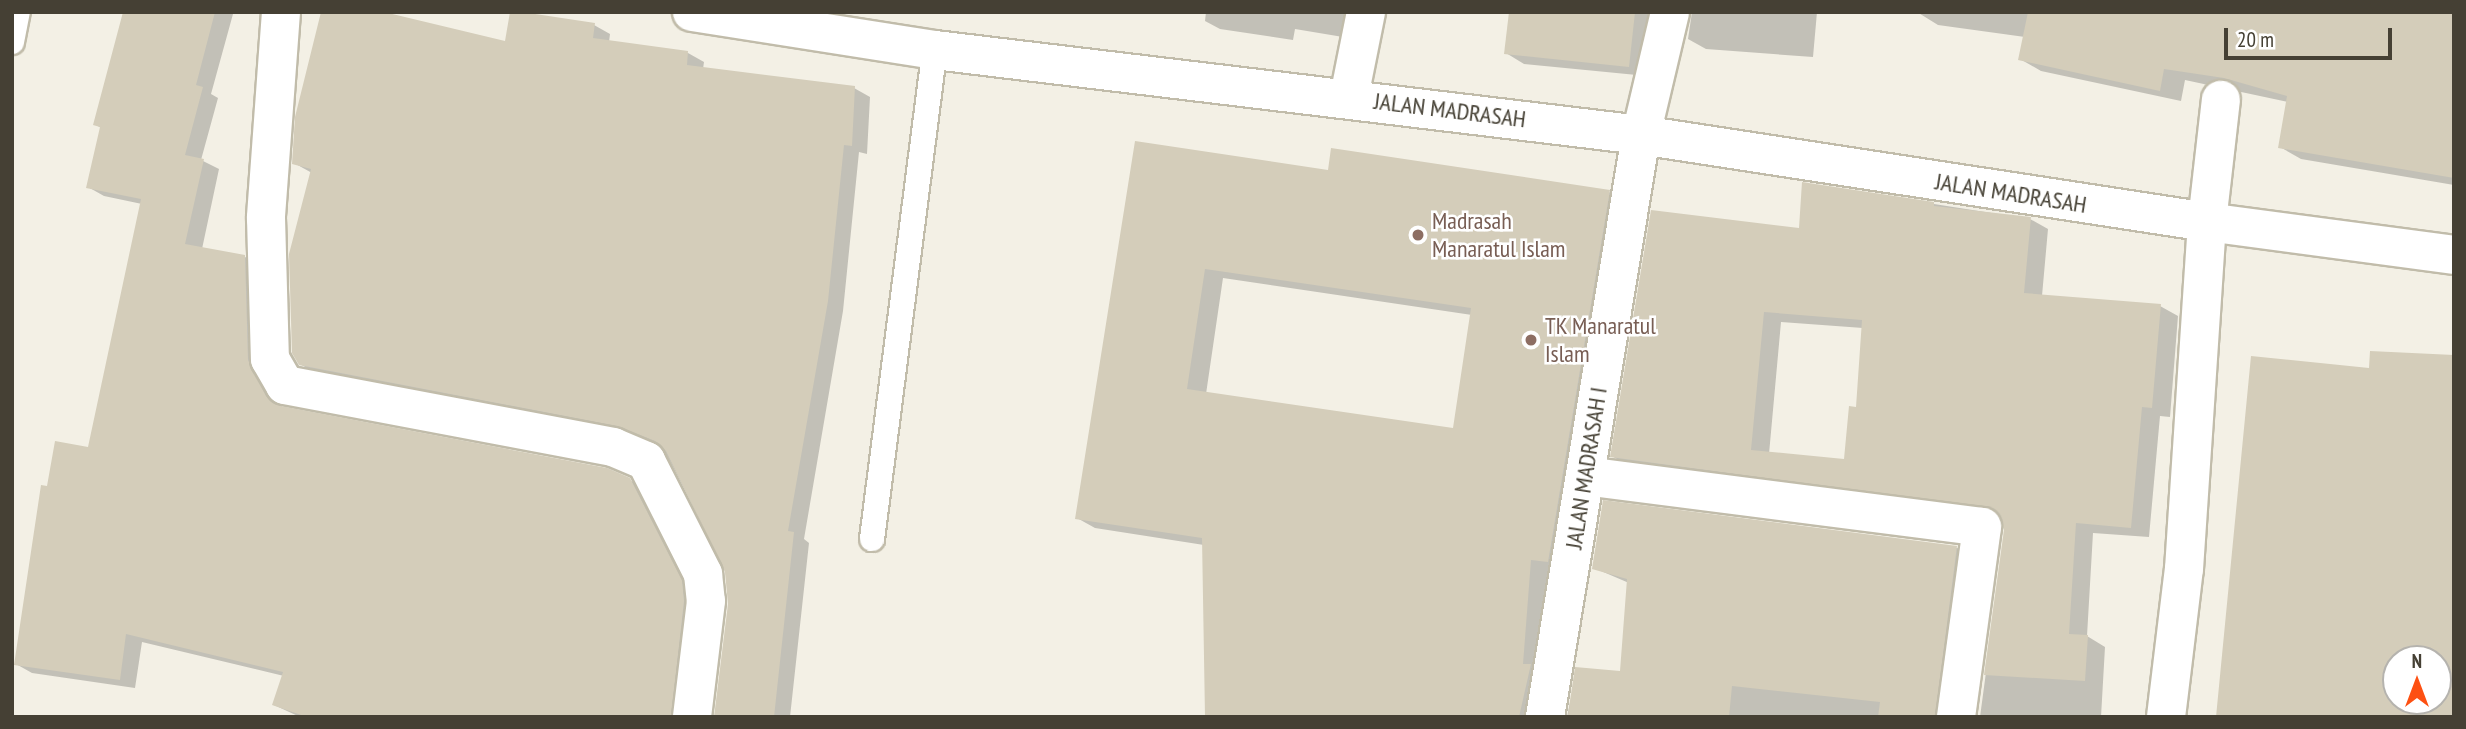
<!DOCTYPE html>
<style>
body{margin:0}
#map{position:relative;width:2466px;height:729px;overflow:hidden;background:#f3f0e5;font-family:"PT Sans Narrow",sans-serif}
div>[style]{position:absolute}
.shadow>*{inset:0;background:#0003}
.building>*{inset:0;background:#d4cdba}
.roads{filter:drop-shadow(2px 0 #c1bcaa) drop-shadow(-2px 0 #c1bcaa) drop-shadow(0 2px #c1bcaa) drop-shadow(0 -2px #c1bcaa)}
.service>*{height:24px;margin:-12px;padding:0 12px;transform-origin:12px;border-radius:12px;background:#fff}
.minor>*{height:38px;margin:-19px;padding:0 19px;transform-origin:19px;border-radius:19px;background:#fff}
.dots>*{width:19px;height:19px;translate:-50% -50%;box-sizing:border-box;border:4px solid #fff;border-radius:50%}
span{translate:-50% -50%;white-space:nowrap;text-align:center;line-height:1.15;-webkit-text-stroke:5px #fff;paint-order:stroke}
.street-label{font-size:24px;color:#454034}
.education-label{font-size:24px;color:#785e54}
.left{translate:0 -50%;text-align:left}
.frame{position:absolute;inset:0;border:14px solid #454034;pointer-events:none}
.north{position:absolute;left:2382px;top:645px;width:70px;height:70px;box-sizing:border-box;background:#fff;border:2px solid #b5b3ae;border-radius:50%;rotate:0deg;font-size:19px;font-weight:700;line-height:28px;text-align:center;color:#454034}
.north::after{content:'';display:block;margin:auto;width:24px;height:32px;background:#fd5012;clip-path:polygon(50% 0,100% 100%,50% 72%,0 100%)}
.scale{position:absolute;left:2224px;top:28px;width:168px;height:32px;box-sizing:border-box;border:4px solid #454034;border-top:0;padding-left:9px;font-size:21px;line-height:24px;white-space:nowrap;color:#454034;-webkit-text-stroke:5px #fff;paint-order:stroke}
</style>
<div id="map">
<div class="shadow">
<div style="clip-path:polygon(125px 12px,233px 14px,211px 94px,218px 98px,201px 160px,219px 169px,202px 249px,245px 257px,261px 266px,263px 370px,282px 407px,629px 480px,646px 489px,697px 591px,687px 717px,300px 717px,274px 705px,284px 676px,142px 642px,135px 688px,32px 673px,16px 664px,48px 488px,89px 449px,142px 204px,104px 196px,88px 187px,101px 128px,95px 124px)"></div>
<div style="clip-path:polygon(1206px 12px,1362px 12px,1355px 39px,1295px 29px,1293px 40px,1220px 29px,1205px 21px)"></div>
<div style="clip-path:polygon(1510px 12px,1670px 12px,1647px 76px,1524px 64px,1506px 53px)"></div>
<div style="clip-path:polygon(1692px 12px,1817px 12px,1813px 57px,1706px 49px,1688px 39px)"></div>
<div style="clip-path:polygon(1917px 12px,2454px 12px,2454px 185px,2301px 159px,2280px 147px,2288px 102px,2185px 80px,2181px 101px,2041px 71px,2020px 59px,2025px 37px,1938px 25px)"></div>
<div style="clip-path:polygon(594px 25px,610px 34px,609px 42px,688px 53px,704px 62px,703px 69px,854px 88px,870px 97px,867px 154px,859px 152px,843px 311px,804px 539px,809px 543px,790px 717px,716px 717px,730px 599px,724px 564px,661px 444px,635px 434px,317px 374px,300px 364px,312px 173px,294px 163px,507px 43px)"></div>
<div style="clip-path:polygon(evenodd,1136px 143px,1329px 172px,1609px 192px,1627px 202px,1566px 572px,1549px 569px,1542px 717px,1207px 717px,1204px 545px,1095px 528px,1077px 518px,1136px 143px,1223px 278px,1472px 315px,1454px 430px,1206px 394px,1223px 278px)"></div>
<div style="clip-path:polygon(evenodd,1934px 204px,2030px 219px,2048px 229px,2042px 296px,2160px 306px,2178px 316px,2170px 417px,2160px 416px,2149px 537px,2093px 533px,2087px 636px,2105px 647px,2101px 717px,1980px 717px,2005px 530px,2000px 517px,1630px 467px,1612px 456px,1801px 230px,1934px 204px,1781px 322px,1863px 328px,1857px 409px,1845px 461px,1769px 454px,1781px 322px)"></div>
<div style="clip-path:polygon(1957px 548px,1975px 558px,1953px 717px,1567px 717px,1577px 669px,1621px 672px,1629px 583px,1594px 568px)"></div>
</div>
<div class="building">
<div style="clip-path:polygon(123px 12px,215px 12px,196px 85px,203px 87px,185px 155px,204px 159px,185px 244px,245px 255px,248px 360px,266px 396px,281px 406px,607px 468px,630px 478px,682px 580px,684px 601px,671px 717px,307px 717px,272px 705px,283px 672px,126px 634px,120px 680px,14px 665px,41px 485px,47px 486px,55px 441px,88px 447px,141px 199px,86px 188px,100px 127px,93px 125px)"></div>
<div style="clip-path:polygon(321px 12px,384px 12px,505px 41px,510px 12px,522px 12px,595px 23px,593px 38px,688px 51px,687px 65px,855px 86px,852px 146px,844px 145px,828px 301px,788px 531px,794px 532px,774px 717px,714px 717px,728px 604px,725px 572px,666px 451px,655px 441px,617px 426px,299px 365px,292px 353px,289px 254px,311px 169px,292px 164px,295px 117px)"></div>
<div style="clip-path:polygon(1509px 12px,1635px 12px,1629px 67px,1504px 54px)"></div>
<div style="clip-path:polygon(2028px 12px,2454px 12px,2454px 178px,2278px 148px,2287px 96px,2224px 78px,2164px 69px,2160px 91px,2018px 60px)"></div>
<div style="clip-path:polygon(evenodd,1135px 141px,1328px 170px,1331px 148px,1610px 190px,1548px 562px,1531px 560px,1523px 664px,1531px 664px,1519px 717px,1205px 717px,1202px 538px,1075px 519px,1135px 141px,1205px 269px,1471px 308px,1453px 428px,1187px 389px,1205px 269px)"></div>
<div style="clip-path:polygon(evenodd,1802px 182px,1934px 202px,1934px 206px,2031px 217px,2024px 293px,2161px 304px,2152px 408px,2142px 407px,2131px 528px,2076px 523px,2069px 634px,2088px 635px,2085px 681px,1984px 675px,2004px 530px,1995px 509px,1610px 457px,1651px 210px,1799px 228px,1802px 182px,1764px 312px,1862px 320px,1856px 407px,1849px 406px,1844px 459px,1751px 450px,1764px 312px)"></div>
<div style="clip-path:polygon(evenodd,2370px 351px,2454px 355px,2454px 717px,2216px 717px,2251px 356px,2369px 368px,2370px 351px,2396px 659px,2438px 659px,2438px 701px,2396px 701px,2396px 659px)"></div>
<div style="clip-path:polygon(1603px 500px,1957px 546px,1935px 717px,1878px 717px,1880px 702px,1732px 686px,1729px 717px,1568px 715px,1575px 667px,1620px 671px,1627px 579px,1592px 569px)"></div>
</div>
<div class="roads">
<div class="service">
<div style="left:12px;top:42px;width:31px;rotate:-79deg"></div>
<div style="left:872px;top:539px;width:493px;rotate:-82.7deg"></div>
</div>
<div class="minor">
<div style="left:281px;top:12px;width:207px;rotate:94.2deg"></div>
<div style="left:266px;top:218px;width:141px;rotate:88.4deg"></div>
<div style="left:270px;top:359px;width:30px;rotate:60deg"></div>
<div style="left:285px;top:385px;width:334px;rotate:10.7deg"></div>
<div style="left:613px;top:447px;width:36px;rotate:23deg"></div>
<div style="left:646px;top:461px;width:127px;rotate:63.2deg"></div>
<div style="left:703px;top:574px;width:27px;rotate:84deg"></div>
<div style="left:706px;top:601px;width:117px;rotate:96.9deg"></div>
<div style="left:692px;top:12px;width:246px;rotate:8.9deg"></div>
<div style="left:935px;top:50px;width:711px;rotate:6.87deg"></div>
<div style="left:1641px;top:135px;width:573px;rotate:8.74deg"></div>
<div style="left:2207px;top:222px;width:249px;rotate:7.6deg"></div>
<div style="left:1349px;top:97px;width:87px;rotate:-78.7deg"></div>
<div style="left:1585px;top:476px;width:400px;rotate:7.3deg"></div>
<div style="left:1982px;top:527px;width:192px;rotate:97.8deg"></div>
<div style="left:1545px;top:717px;width:590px;rotate:-80.63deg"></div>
<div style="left:1641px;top:135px;width:126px;rotate:-76.7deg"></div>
<div style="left:2166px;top:717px;width:149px;rotate:-83.1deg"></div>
<div style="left:2184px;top:569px;width:348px;rotate:-86.2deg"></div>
<div style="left:2207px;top:222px;width:123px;rotate:-83.5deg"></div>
</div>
</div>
<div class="dots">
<div style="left:1418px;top:235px;background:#8d6e63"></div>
<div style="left:1531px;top:340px;background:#8d6e63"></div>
</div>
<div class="street-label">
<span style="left:1450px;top:110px;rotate:7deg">JALAN MADRASAH</span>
<span style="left:2011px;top:193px;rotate:9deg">JALAN MADRASAH</span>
<span style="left:1586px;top:468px;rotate:-81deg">JALAN MADRASAH I</span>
</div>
<div class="education-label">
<span class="left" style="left:1432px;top:235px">Madrasah<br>Manaratul Islam</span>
<span class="left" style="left:1545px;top:340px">TK Manaratul<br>Islam</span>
</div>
<div class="frame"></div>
<div class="north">N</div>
<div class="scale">20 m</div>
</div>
